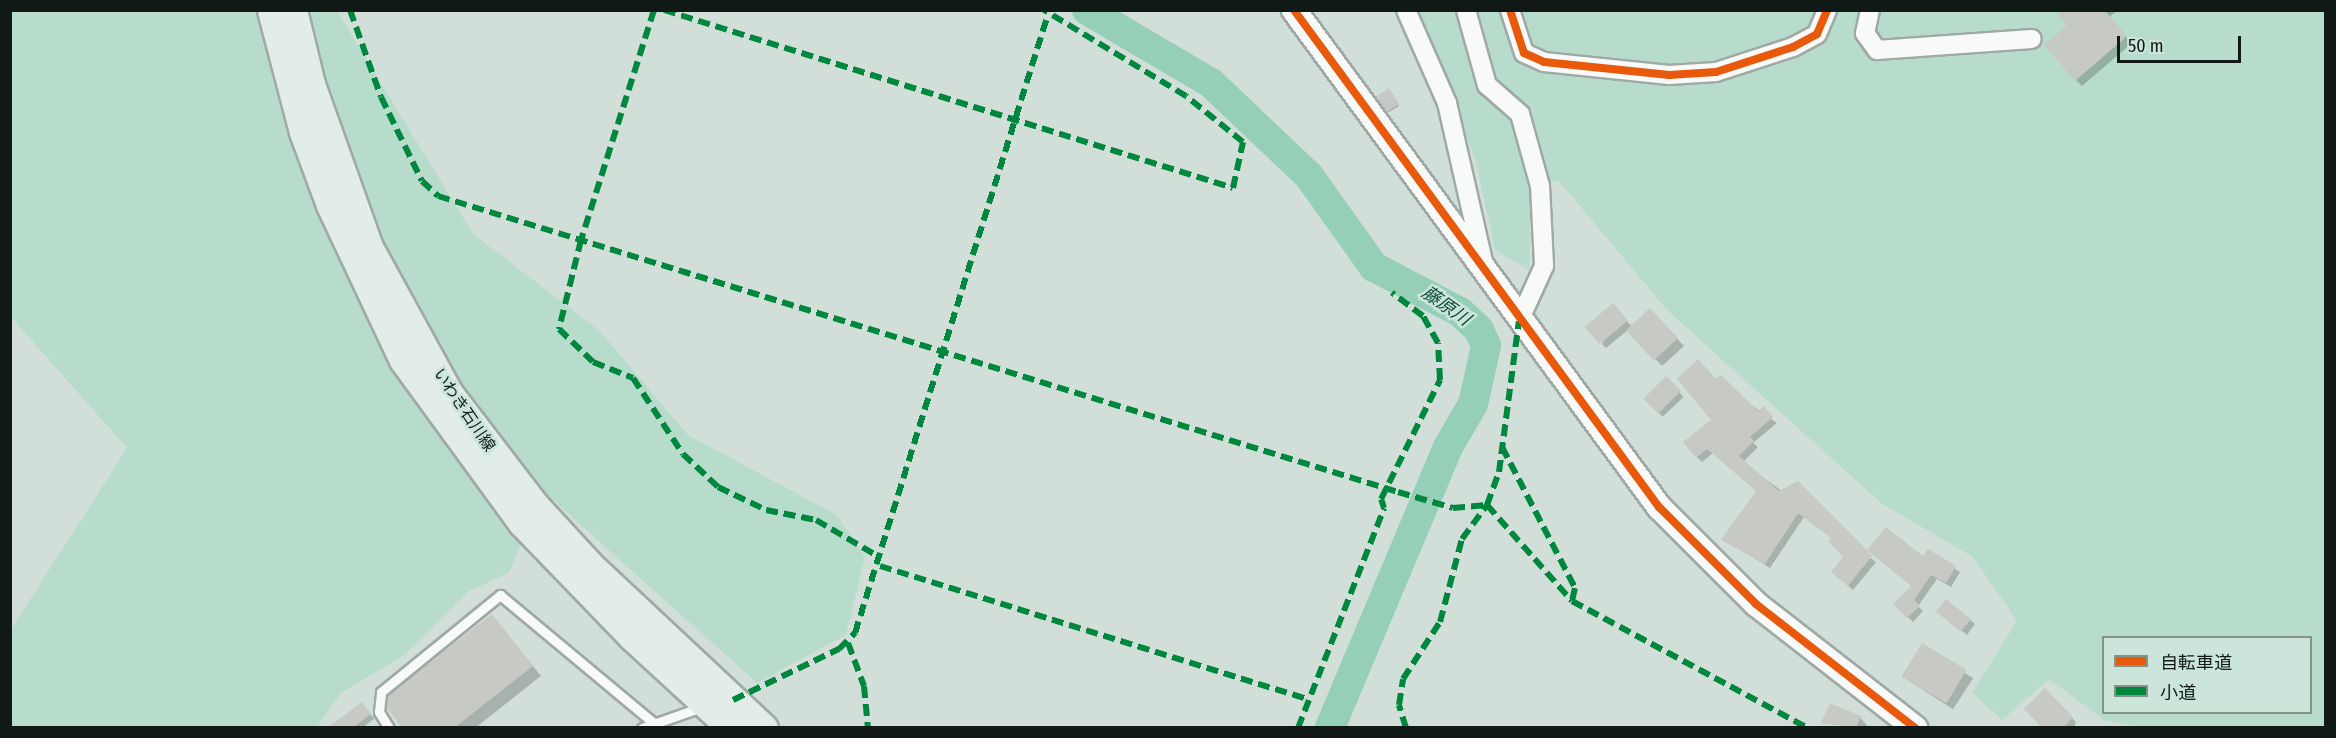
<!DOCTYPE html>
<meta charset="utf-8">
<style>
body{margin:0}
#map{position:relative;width:2336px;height:738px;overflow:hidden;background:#d2dfd9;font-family:"Fira Sans Condensed","Noto Sans JP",sans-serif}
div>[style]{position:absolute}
.green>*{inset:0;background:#b8dccc}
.shadow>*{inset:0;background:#0003;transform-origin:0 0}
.river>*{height:30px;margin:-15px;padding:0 15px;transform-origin:15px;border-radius:15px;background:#95cfb7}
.building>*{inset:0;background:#c7c9c5;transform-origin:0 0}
.roads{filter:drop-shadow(2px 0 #9fa9a5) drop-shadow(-2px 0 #9fa9a5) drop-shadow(0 2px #9fa9a5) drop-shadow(0 -2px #9fa9a5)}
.lane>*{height:9px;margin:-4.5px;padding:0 4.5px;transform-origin:4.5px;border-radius:4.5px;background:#f8faf9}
.street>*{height:18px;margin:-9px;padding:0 9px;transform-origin:9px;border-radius:9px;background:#f8faf9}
.secondary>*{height:24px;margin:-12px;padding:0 12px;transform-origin:12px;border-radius:12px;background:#f8faf9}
.primary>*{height:27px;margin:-13.5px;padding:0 13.5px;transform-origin:13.5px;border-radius:13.5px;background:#e2ece8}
.quiet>*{height:6px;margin-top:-3px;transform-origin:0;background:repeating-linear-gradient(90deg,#00873e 0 12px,transparent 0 18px)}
.cycleway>*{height:8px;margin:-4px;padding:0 4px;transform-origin:4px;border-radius:4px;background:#e8590c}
span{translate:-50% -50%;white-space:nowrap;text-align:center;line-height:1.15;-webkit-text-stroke:5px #cce5da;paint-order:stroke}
.street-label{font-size:16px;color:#101915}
.water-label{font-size:18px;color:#094b37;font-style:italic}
.frame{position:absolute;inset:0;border:12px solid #101915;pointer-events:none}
.legend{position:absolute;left:2102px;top:636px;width:210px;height:78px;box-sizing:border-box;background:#cce5da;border:2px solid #81938b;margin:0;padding:8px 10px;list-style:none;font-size:18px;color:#101915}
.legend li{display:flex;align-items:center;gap:12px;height:30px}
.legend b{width:30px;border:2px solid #81938b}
.scale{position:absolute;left:2117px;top:36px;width:124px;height:27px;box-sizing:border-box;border:3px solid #101915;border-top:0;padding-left:8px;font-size:18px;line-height:21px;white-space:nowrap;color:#101915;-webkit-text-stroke:4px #cce5da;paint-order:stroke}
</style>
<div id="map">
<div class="green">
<div style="clip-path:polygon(11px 11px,337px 11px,473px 234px,599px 330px,688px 435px,837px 515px,865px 557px,846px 635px,757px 683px,543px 491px,509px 573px,469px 591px,403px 656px,341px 693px,317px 727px,11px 727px,10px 631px,127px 448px,11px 317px)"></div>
<div style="clip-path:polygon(evenodd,1416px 11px,2325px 11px,2325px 727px,2139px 727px,2104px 720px,2049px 679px,2002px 720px,1972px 693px,2017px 621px,1973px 557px,1881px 503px,1667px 310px,1558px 180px,1532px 188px,1529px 270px,1495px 250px,1476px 161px,1416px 11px,2104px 638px,2310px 638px,2310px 712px,2104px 712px,2104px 638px)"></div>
</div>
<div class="shadow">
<div style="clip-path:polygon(2057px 10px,2118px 10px,2109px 17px,2132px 43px,2082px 86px,2076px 80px,2069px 26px)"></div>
<div style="clip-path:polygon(1390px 92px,1399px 106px,1389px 112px,1387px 111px)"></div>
<div style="clip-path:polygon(1617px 310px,1632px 327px,1650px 310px,1684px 346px,1662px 366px,1628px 330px,1606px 348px,1602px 344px)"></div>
<div style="left:1666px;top:378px;width:26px;height:29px;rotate:47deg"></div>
<div style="clip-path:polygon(1717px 381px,1777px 423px,1753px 443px,1758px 447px,1743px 462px,1876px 562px,1853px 590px,1838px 577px,1845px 557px,1833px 538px,1804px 517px,1770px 568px,1723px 539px,1758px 492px,1713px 453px,1702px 462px,1697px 457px,1713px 420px)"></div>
<div style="clip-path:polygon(1928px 551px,1960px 572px,1951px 587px,1937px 579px,1918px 606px,1923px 611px,1913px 622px,1895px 604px,1913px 586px)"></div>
<div style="clip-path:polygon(1947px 601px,1975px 624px,1967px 635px,1943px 616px)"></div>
<div style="clip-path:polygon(492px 616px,541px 676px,475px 728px,404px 728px)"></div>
<div style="left:1922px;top:645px;width:61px;height:37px;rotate:33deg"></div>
<div style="clip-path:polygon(2045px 691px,2076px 722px,2074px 728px,2045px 728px)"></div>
<div style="clip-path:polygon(366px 708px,374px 719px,362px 728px,329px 728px)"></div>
<div style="clip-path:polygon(1860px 717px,1868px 727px,1823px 723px)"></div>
</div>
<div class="river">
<div style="left:1087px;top:10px;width:144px;rotate:30.5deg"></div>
<div style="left:1211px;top:83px;width:135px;rotate:43.5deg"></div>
<div style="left:1309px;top:176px;width:112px;rotate:54.5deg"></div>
<div style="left:1374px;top:267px;width:97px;rotate:27.6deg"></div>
<div style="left:1460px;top:312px;width:26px;rotate:43deg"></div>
<div style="left:1479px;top:330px;width:17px;rotate:66deg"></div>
<div style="left:1486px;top:346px;width:59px;rotate:102.6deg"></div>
<div style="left:1473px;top:404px;width:50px;rotate:120.2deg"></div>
<div style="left:1448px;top:447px;width:305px;rotate:112.8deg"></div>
</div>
<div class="building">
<div style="clip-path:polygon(2055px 10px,2104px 10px,2127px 36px,2075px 81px,2044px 45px,2067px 26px)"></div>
<div style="left:1389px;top:88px;width:19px;height:15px;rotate:58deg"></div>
<div style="left:1613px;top:303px;width:23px;height:37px;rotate:50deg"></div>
<div style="left:1650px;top:308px;width:41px;height:33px;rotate:47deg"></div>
<div style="clip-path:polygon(1698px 359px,1716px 379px,1721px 375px,1758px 411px,1764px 406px,1773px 417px,1750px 437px,1754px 441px,1739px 456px,1779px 491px,1798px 481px,1867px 550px,1886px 527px,1923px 556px,1928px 549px,1956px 566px,1946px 583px,1931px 575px,1914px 600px,1920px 606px,1907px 618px,1893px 604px,1911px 586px,1867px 550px,1872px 556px,1848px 586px,1831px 572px,1843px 557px,1828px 541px,1831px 538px,1798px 513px,1765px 564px,1721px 540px,1756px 491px,1707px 449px,1696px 458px,1683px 442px,1711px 420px,1677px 379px)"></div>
<div style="left:1666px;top:376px;width:21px;height:32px;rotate:45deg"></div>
<div style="left:1946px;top:599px;width:32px;height:16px;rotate:39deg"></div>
<div style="clip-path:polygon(492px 614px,533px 666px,454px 728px,402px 728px,386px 707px,387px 696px)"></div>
<div style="left:1922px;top:643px;width:52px;height:39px;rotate:31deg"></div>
<div style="clip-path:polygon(2045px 688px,2073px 717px,2063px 728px,2042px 728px,2024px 709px)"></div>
<div style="clip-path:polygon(362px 702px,371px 714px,352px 728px,327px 728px)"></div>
<div style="clip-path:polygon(1830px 703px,1861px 716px,1856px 728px,1821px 723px)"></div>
</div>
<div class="roads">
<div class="lane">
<div style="left:389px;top:728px;width:19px;rotate:-122deg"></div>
<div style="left:379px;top:712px;width:20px;rotate:-84deg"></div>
<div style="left:381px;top:692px;width:154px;rotate:-39.2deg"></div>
<div style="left:500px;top:595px;width:202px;rotate:39.8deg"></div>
<div style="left:642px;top:728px;width:64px;rotate:-19.3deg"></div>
</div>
<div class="street">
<div style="left:1406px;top:10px;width:102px;rotate:66.2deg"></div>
<div style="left:1447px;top:103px;width:167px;rotate:77.2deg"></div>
<div style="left:1466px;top:10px;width:78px;rotate:74.4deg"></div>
<div style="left:1487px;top:85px;width:44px;rotate:41.3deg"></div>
<div style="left:1520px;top:114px;width:75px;rotate:74.5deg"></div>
<div style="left:1540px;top:186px;width:80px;rotate:87.1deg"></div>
<div style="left:1544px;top:266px;width:60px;rotate:114.4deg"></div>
<div style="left:1510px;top:10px;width:45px;rotate:72deg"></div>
<div style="left:1524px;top:53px;width:22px;rotate:24deg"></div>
<div style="left:1544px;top:62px;width:126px;rotate:5.9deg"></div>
<div style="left:1669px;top:75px;width:47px;rotate:-3.7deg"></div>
<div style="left:1716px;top:72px;width:81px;rotate:-18deg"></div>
<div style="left:1793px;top:47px;width:27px;rotate:-28deg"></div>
<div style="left:1817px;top:34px;width:26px;rotate:-67deg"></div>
<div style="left:1870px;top:10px;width:24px;rotate:102deg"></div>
<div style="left:1865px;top:33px;width:21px;rotate:55deg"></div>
<div style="left:1877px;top:50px;width:155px;rotate:-4.1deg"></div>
</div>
<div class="secondary">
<div style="left:1294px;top:10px;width:617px;rotate:53.71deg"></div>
<div style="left:1659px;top:507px;width:137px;rotate:45deg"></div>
<div style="left:1756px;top:604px;width:202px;rotate:37.9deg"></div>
</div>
<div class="primary">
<div style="left:271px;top:10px;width:126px;rotate:75.3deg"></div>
<div style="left:303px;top:132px;width:78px;rotate:69.7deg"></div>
<div style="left:330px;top:205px;width:171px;rotate:64.8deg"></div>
<div style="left:403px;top:360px;width:202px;rotate:53.9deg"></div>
<div style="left:522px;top:523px;width:158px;rotate:46deg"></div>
<div style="left:632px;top:637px;width:134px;rotate:42.6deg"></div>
<div style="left:293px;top:10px;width:76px;rotate:76.3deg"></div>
<div style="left:311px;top:84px;width:173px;rotate:70.4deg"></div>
<div style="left:369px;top:247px;width:166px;rotate:61.3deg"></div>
<div style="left:449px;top:393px;width:141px;rotate:52.5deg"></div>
<div style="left:535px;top:505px;width:81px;rotate:47.5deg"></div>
<div style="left:590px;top:565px;width:238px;rotate:43.1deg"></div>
</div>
</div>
<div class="quiet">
<div style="left:350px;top:10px;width:92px;rotate:70.4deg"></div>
<div style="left:381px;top:97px;width:93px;rotate:64deg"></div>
<div style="left:422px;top:181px;width:22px;rotate:43deg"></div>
<div style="left:438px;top:196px;width:1005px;rotate:17.14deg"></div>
<div style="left:1398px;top:492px;width:57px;rotate:16.2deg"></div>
<div style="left:1453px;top:508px;width:34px;rotate:-5deg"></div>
<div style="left:1487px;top:505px;width:128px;rotate:48.5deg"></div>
<div style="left:1572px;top:601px;width:268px;rotate:28.3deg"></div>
<div style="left:654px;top:10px;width:241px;rotate:107.6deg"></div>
<div style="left:581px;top:240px;width:92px;rotate:103.9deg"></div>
<div style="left:559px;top:329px;width:47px;rotate:44.1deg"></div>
<div style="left:593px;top:362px;width:43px;rotate:21.8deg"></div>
<div style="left:633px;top:378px;width:91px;rotate:56.7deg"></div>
<div style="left:683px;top:454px;width:48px;rotate:43.3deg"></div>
<div style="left:718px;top:487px;width:53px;rotate:25.6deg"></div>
<div style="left:766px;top:510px;width:51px;rotate:11.3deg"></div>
<div style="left:816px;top:520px;width:75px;rotate:30.3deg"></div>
<div style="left:664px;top:10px;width:596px;rotate:17.37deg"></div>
<div style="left:1233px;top:188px;width:47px;rotate:-77.7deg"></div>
<div style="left:1243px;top:142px;width:73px;rotate:-141.1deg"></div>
<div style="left:1186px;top:96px;width:166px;rotate:-148.8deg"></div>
<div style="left:1502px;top:447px;width:159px;rotate:62.6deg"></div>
<div style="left:1575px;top:588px;width:13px;rotate:103deg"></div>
<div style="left:880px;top:566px;width:448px;rotate:17.3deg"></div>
<div style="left:848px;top:643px;width:46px;rotate:69.6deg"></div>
<div style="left:864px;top:686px;width:42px;rotate:84.6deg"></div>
<div style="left:733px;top:700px;width:118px;rotate:-25.7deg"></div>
<div style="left:839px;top:649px;width:23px;rotate:-45deg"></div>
<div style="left:855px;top:633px;width:648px;rotate:-72.68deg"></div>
<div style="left:1298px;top:728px;width:236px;rotate:-68.6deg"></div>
<div style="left:1384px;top:508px;width:9px;rotate:-108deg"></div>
<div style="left:1381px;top:499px;width:133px;rotate:-63.6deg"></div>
<div style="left:1440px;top:380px;width:37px;rotate:-93deg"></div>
<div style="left:1438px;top:343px;width:31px;rotate:-119deg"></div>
<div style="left:1423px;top:316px;width:39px;rotate:-143deg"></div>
<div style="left:1406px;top:728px;width:24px;rotate:-107deg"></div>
<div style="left:1399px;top:705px;width:26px;rotate:-81deg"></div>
<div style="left:1403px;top:679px;width:68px;rotate:-57deg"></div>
<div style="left:1440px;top:622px;width:86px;rotate:-75.2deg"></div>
<div style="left:1462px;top:539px;width:42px;rotate:-53.7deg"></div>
<div style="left:1487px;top:505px;width:35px;rotate:-70deg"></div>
<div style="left:1499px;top:472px;width:152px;rotate:-82.5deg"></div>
</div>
<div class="cycleway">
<div style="left:1294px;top:10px;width:617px;rotate:53.71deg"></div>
<div style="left:1659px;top:507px;width:137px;rotate:45deg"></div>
<div style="left:1756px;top:604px;width:202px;rotate:37.9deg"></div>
<div style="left:1510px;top:10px;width:45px;rotate:72deg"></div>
<div style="left:1524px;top:53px;width:22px;rotate:24deg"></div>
<div style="left:1544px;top:62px;width:126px;rotate:5.9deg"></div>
<div style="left:1669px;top:75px;width:47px;rotate:-3.7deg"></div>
<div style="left:1716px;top:72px;width:81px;rotate:-18deg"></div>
<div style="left:1793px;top:47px;width:27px;rotate:-28deg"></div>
<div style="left:1817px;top:34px;width:26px;rotate:-67deg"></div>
</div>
<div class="street-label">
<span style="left:464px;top:410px;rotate:56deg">いわき石川線</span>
</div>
<div class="water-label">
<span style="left:1446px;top:306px;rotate:35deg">藤原川</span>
</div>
<div class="frame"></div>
<ul class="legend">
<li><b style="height:8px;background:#e8590c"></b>自転車道</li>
<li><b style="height:8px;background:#00873e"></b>小道</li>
</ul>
<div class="scale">50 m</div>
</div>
